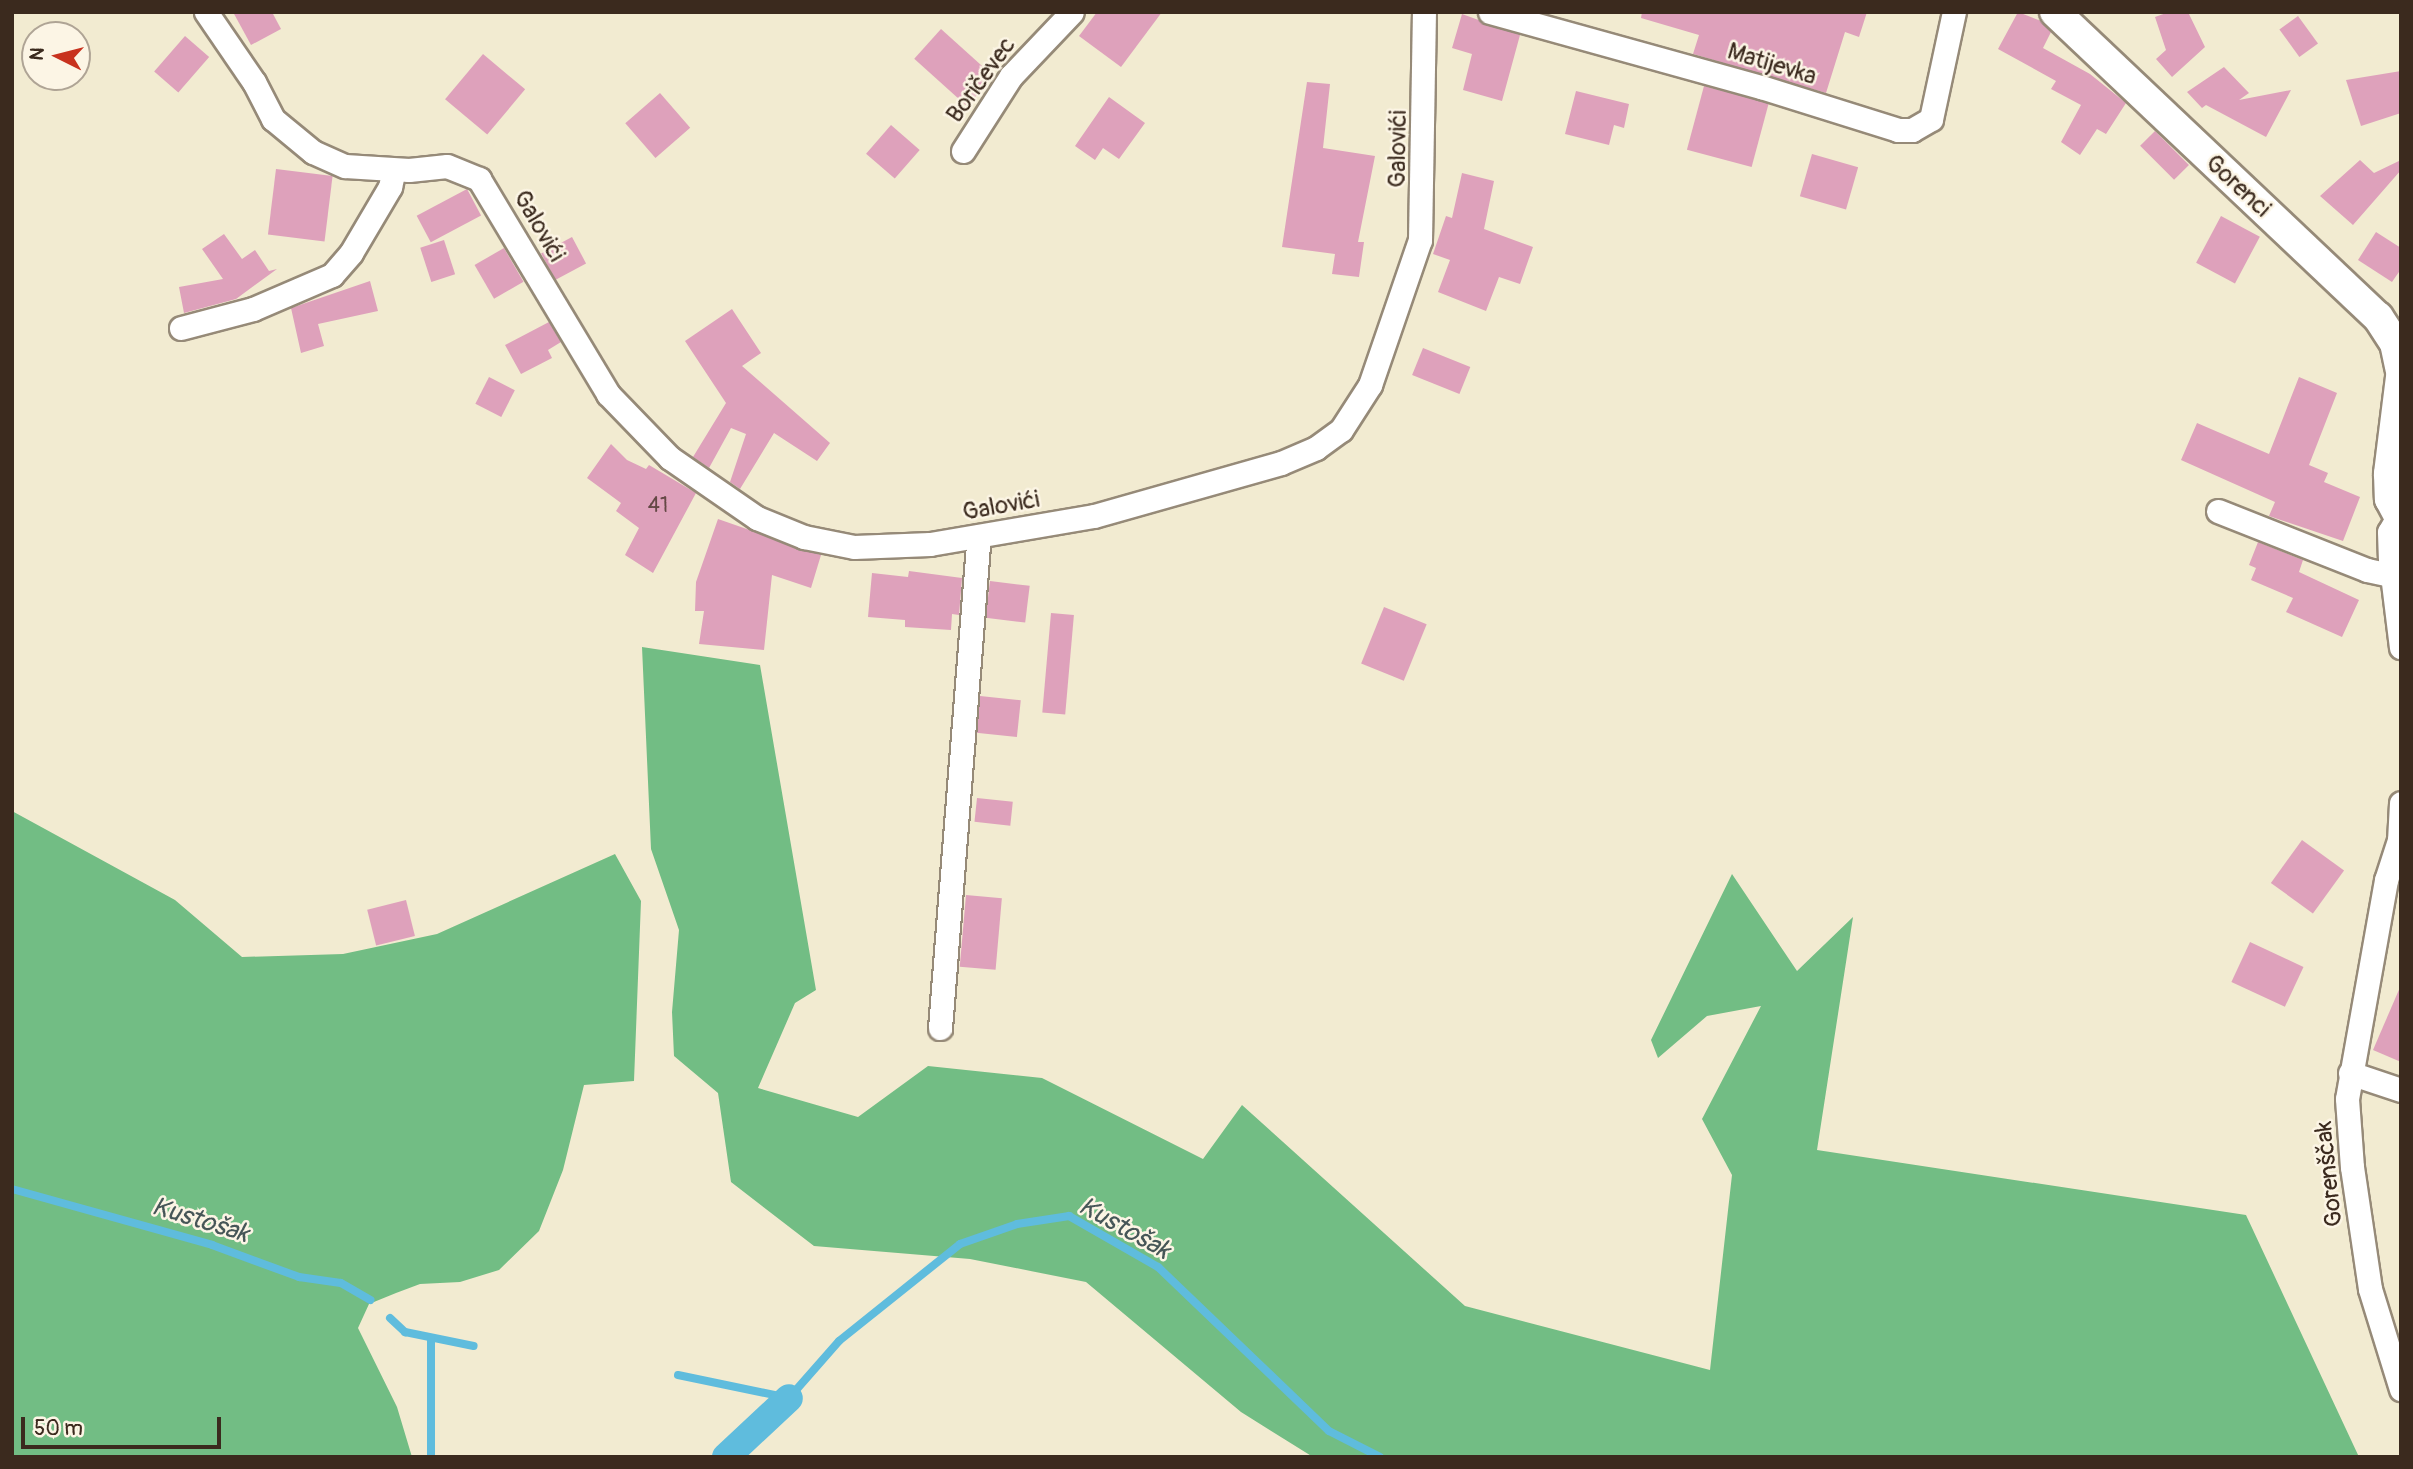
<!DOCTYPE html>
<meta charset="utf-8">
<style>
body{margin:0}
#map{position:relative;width:2413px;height:1469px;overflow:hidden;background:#f2ebd1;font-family:Pangolin,sans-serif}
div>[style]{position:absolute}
.forest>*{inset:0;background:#72bd84}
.stream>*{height:8px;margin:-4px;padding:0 4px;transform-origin:4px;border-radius:4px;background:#5fbcdd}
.canal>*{height:28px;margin:-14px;padding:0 14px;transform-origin:14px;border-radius:14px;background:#5fbcdd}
.building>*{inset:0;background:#dea1bb;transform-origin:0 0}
.roads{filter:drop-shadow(2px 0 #968a78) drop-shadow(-2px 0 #968a78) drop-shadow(0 2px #968a78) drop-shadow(0 -2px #968a78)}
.minor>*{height:23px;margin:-11.5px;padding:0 11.5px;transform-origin:11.5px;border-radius:11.5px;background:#fff}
.tertiary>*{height:30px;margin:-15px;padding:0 15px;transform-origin:15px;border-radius:15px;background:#fff}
span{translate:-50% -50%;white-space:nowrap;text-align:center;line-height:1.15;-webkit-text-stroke:5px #fcf5e5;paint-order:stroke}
.number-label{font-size:21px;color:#644845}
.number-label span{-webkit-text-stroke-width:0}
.street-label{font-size:24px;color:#3b2a1e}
.water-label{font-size:26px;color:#465657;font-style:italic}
.frame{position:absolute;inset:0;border:14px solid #3b2a1e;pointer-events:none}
.north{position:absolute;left:21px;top:21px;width:70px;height:70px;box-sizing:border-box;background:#fcf5e5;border:2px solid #afa495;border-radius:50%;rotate:276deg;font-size:19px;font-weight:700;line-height:28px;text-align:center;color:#3b2a1e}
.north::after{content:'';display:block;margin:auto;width:24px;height:32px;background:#c8321e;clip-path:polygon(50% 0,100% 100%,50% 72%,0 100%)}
.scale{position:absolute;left:21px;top:1417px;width:200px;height:32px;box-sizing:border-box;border:4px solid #3b2a1e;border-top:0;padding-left:9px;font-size:21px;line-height:24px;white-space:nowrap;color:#3b2a1e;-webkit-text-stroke:5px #fcf5e5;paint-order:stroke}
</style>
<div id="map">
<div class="forest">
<div style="clip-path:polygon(642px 647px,760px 665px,816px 990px,795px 1003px,758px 1088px,858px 1117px,928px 1066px,1042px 1078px,1203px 1159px,1242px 1105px,1465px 1306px,1710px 1370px,1732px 1175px,1702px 1119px,1761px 1006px,1707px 1016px,1658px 1058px,1651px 1040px,1732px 874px,1797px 971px,1853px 917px,1817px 1150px,2246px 1215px,2359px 1457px,1313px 1457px,1241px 1412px,1086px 1282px,970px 1259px,814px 1246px,731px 1182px,718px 1093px,674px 1056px,672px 1012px,679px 930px,651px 849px)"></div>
<div style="clip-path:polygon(12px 811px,175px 900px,242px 957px,343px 954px,437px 934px,615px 854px,641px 901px,634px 1081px,584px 1085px,563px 1170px,539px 1231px,499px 1270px,460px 1282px,420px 1284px,396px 1293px,369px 1304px,358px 1328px,397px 1407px,412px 1457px,12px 1457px)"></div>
</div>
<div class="stream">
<div style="left:12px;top:1189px;width:208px;rotate:15.6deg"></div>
<div style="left:212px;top:1245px;width:93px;rotate:20.2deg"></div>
<div style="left:299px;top:1277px;width:42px;rotate:8.1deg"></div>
<div style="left:341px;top:1283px;width:34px;rotate:30deg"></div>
<div style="left:390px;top:1318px;width:21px;rotate:43deg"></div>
<div style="left:405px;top:1332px;width:70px;rotate:11.5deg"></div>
<div style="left:678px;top:1375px;width:113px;rotate:11.7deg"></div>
<div style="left:789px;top:1398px;width:76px;rotate:-48.7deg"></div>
<div style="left:839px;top:1341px;width:155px;rotate:-38.7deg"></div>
<div style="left:960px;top:1244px;width:60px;rotate:-19.3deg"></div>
<div style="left:1017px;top:1224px;width:53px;rotate:-8.7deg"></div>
<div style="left:1069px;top:1216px;width:103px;rotate:29.8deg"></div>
<div style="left:1158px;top:1267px;width:237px;rotate:43.8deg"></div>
<div style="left:1329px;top:1431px;width:57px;rotate:27deg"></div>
<div style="left:431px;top:1457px;width:118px;rotate:-90deg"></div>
</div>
<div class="canal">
<div style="left:726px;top:1457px;width:86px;rotate:-43.1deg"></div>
</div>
<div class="building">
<div style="clip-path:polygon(233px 12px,272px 12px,281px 29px,251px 45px)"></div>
<div style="clip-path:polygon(1097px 12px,1162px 12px,1121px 67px,1079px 36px)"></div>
<div style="clip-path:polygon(1642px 12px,1867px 12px,1859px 37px,1845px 32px,1826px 93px,1693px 54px,1699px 35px,1641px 18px)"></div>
<div style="clip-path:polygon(2018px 12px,2041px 21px,2051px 32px,2043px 48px,2090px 74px,2126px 103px,2106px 134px,2097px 129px,2080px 155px,2061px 142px,2081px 105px,2051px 89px,2056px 81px,1998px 49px)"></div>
<div style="clip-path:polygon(2169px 12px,2188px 12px,2205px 47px,2172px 77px,2156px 59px,2166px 50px,2155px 17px)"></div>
<div style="clip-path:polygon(1462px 14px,1520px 35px,1502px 101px,1463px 90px,1472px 54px,1452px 48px)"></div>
<div style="left:2298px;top:16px;width:34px;height:23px;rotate:54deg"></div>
<div style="left:941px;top:29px;width:71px;height:40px;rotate:42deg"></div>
<div style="left:185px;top:36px;width:32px;height:47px;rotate:41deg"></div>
<div style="left:483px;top:54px;width:55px;height:59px;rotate:40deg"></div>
<div style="clip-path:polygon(2224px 67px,2249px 93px,2239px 100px,2291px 90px,2266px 137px,2206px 105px,2202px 108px,2187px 92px)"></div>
<div style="clip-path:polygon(2401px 71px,2401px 113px,2361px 126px,2346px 80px)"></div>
<div style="clip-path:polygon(1307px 82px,1330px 84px,1323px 148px,1375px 156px,1358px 242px,1364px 242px,1359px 277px,1332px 274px,1335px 254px,1282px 247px)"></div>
<div style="left:1704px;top:86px;width:67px;height:66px;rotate:15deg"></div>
<div style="clip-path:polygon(1576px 91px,1629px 104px,1624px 128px,1614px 125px,1609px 145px,1565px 134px)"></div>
<div style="left:660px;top:93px;width:46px;height:46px;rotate:49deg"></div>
<div style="clip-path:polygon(1109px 97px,1145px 123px,1119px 159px,1103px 148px,1095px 160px,1075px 146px)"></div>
<div style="left:891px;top:125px;width:38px;height:38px;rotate:41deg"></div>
<div style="left:2155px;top:131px;width:48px;height:21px;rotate:45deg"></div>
<div style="left:1812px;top:154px;width:48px;height:44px;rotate:16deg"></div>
<div style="clip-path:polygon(2360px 160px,2374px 173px,2401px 160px,2401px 170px,2353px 225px,2320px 196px)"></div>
<div style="left:276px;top:169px;width:57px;height:66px;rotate:7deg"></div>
<div style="clip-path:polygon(1462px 173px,1494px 181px,1484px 229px,1533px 247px,1520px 284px,1499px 277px,1486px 311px,1438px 292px,1450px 260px,1433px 254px,1446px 216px,1452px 218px)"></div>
<div style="left:467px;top:189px;width:30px;height:57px;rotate:62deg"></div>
<div style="left:2221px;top:216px;width:44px;height:53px;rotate:28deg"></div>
<div style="clip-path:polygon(2376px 232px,2401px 248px,2401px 269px,2392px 282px,2358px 260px)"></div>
<div style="clip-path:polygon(224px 234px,242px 259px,255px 250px,269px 271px,277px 269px,236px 299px,184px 313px,179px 287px,223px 279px,202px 249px)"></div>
<div style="left:572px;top:237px;width:30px;height:35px;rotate:62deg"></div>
<div style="left:444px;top:240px;width:36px;height:25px;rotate:72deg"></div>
<div style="left:504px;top:248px;width:39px;height:34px;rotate:60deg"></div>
<div style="clip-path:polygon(370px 281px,378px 311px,318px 324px,324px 346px,301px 353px,291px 308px)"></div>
<div style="clip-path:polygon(732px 309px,761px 353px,742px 366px,830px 443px,817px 461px,774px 433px,740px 489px,730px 482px,746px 434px,731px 428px,709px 468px,693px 457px,726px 403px,685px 341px)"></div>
<div style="clip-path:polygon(549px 322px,561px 342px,548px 350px,552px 358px,521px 374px,505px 345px)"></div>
<div style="left:1423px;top:348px;width:51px;height:29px;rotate:22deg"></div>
<div style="left:489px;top:377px;width:29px;height:30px;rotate:27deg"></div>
<div style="clip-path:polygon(2299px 377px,2337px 393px,2309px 465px,2328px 473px,2324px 482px,2360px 497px,2343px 541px,2269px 516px,2275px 502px,2181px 460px,2197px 423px,2269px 454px)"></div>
<div style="clip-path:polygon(611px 444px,627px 460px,646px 469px,649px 465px,696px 493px,653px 573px,625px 555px,639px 528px,616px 511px,621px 503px,587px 478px)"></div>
<div style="clip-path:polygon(718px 519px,821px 555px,811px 588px,772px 575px,764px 650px,699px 644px,704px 611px,695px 611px,696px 582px)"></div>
<div style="clip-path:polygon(2258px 542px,2303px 560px,2299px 572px,2359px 600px,2342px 637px,2286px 612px,2293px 598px,2251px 580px,2256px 568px,2249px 565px)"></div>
<div style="clip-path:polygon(909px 571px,962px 578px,959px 615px,952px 614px,951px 630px,905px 627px,905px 620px,868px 617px,872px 573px,908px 577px)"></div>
<div style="left:990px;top:581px;width:40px;height:37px;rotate:7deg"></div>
<div style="left:1384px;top:607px;width:46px;height:61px;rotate:22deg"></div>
<div style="left:1051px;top:613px;width:23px;height:100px;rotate:5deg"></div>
<div style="left:980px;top:696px;width:41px;height:37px;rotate:6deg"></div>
<div style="left:977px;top:798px;width:36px;height:24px;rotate:6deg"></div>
<div style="left:2302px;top:840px;width:52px;height:53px;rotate:36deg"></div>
<div style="left:966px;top:895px;width:36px;height:72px;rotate:5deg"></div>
<div style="left:406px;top:900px;width:37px;height:40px;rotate:76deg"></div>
<div style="left:2250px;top:942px;width:59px;height:44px;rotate:25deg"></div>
<div style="clip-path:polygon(2401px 985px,2401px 1062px,2373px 1050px)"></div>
</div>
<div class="roads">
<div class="minor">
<div style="left:206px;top:12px;width:85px;rotate:55.6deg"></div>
<div style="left:254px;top:82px;width:42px;rotate:62.8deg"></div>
<div style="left:273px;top:119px;width:52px;rotate:39.5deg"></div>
<div style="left:313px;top:152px;width:35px;rotate:24deg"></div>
<div style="left:345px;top:166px;width:64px;rotate:3.6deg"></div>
<div style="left:409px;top:170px;width:38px;rotate:-6deg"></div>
<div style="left:447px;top:166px;width:35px;rotate:22deg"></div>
<div style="left:479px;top:179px;width:251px;rotate:59deg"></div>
<div style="left:608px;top:394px;width:89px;rotate:45.9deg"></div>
<div style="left:670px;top:458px;width:106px;rotate:34.6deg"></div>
<div style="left:757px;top:518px;width:51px;rotate:22deg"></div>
<div style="left:804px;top:537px;width:51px;rotate:11.3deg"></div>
<div style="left:854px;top:547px;width:76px;rotate:-2.3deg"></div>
<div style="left:930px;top:544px;width:166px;rotate:-9.7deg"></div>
<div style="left:1094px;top:516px;width:194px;rotate:-15.8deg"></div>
<div style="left:1281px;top:463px;width:38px;rotate:-23deg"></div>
<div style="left:1316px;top:448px;width:31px;rotate:-36deg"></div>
<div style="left:1341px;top:430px;width:54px;rotate:-57.2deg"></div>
<div style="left:1370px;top:385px;width:153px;rotate:-71deg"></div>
<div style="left:1420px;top:240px;width:228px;rotate:-89deg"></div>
<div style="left:1490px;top:12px;width:281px;rotate:15.5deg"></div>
<div style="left:1761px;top:87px;width:144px;rotate:17.4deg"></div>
<div style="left:1898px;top:130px;width:14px"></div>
<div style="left:1912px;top:130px;width:22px;rotate:-30deg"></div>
<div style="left:1931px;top:119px;width:109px;rotate:-77.9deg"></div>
<div style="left:963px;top:151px;width:89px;rotate:-57.4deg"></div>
<div style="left:1011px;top:76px;width:88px;rotate:-46.4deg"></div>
<div style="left:181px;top:328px;width:74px;rotate:-14.8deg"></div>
<div style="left:253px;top:309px;width:86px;rotate:-23.3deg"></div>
<div style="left:332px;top:275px;width:29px;rotate:-49deg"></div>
<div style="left:351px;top:253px;width:77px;rotate:-59.4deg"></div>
<div style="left:390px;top:187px;width:17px;rotate:-77deg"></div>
<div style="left:2218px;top:511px;width:160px;rotate:21.6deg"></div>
<div style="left:2367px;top:570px;width:25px;rotate:12deg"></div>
<div style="left:2398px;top:517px;width:17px;rotate:121deg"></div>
<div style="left:2389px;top:532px;width:26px;rotate:88deg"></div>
<div style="left:2390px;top:558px;width:90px;rotate:83deg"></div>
<div style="left:2401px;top:803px;width:37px;rotate:93deg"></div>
<div style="left:2399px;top:840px;width:42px;rotate:108deg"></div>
<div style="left:2386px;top:880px;width:222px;rotate:100.1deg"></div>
<div style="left:2347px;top:1099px;width:68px;rotate:85.8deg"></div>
<div style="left:2352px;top:1167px;width:123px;rotate:81.6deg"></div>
<div style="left:2370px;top:1289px;width:105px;rotate:72.8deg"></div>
<div style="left:940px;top:1028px;width:493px;rotate:-85.5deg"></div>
<div style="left:2350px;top:1073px;width:54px;rotate:18.4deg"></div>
</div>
<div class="tertiary">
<div style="left:2055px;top:12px;width:444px;rotate:43.4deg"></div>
<div style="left:2378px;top:317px;width:31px;rotate:57deg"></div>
<div style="left:2395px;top:343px;width:30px;rotate:78deg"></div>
<div style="left:2401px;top:377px;width:98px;rotate:97.1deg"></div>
<div style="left:2389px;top:474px;width:25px;rotate:88deg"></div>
<div style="left:2390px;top:499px;width:24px;rotate:62deg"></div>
</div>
</div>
<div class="number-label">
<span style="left:658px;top:506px">41</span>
</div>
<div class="street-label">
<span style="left:1772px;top:64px;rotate:17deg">Matijevka</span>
<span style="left:981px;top:80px;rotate:-54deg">Boričevec</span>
<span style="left:1398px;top:149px;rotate:-89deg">Galovići</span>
<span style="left:2238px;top:186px;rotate:43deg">Gorenci</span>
<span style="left:539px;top:226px;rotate:60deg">Galovići</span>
<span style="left:1001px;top:506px;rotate:-10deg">Galovići</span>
<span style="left:2329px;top:1174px;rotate:-96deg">Gorenščak</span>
</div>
<div class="water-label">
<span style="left:200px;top:1221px;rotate:17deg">Kustošak</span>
<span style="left:1124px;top:1229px;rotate:29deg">Kustošak</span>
</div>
<div class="frame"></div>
<div class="north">N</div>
<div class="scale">50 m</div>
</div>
